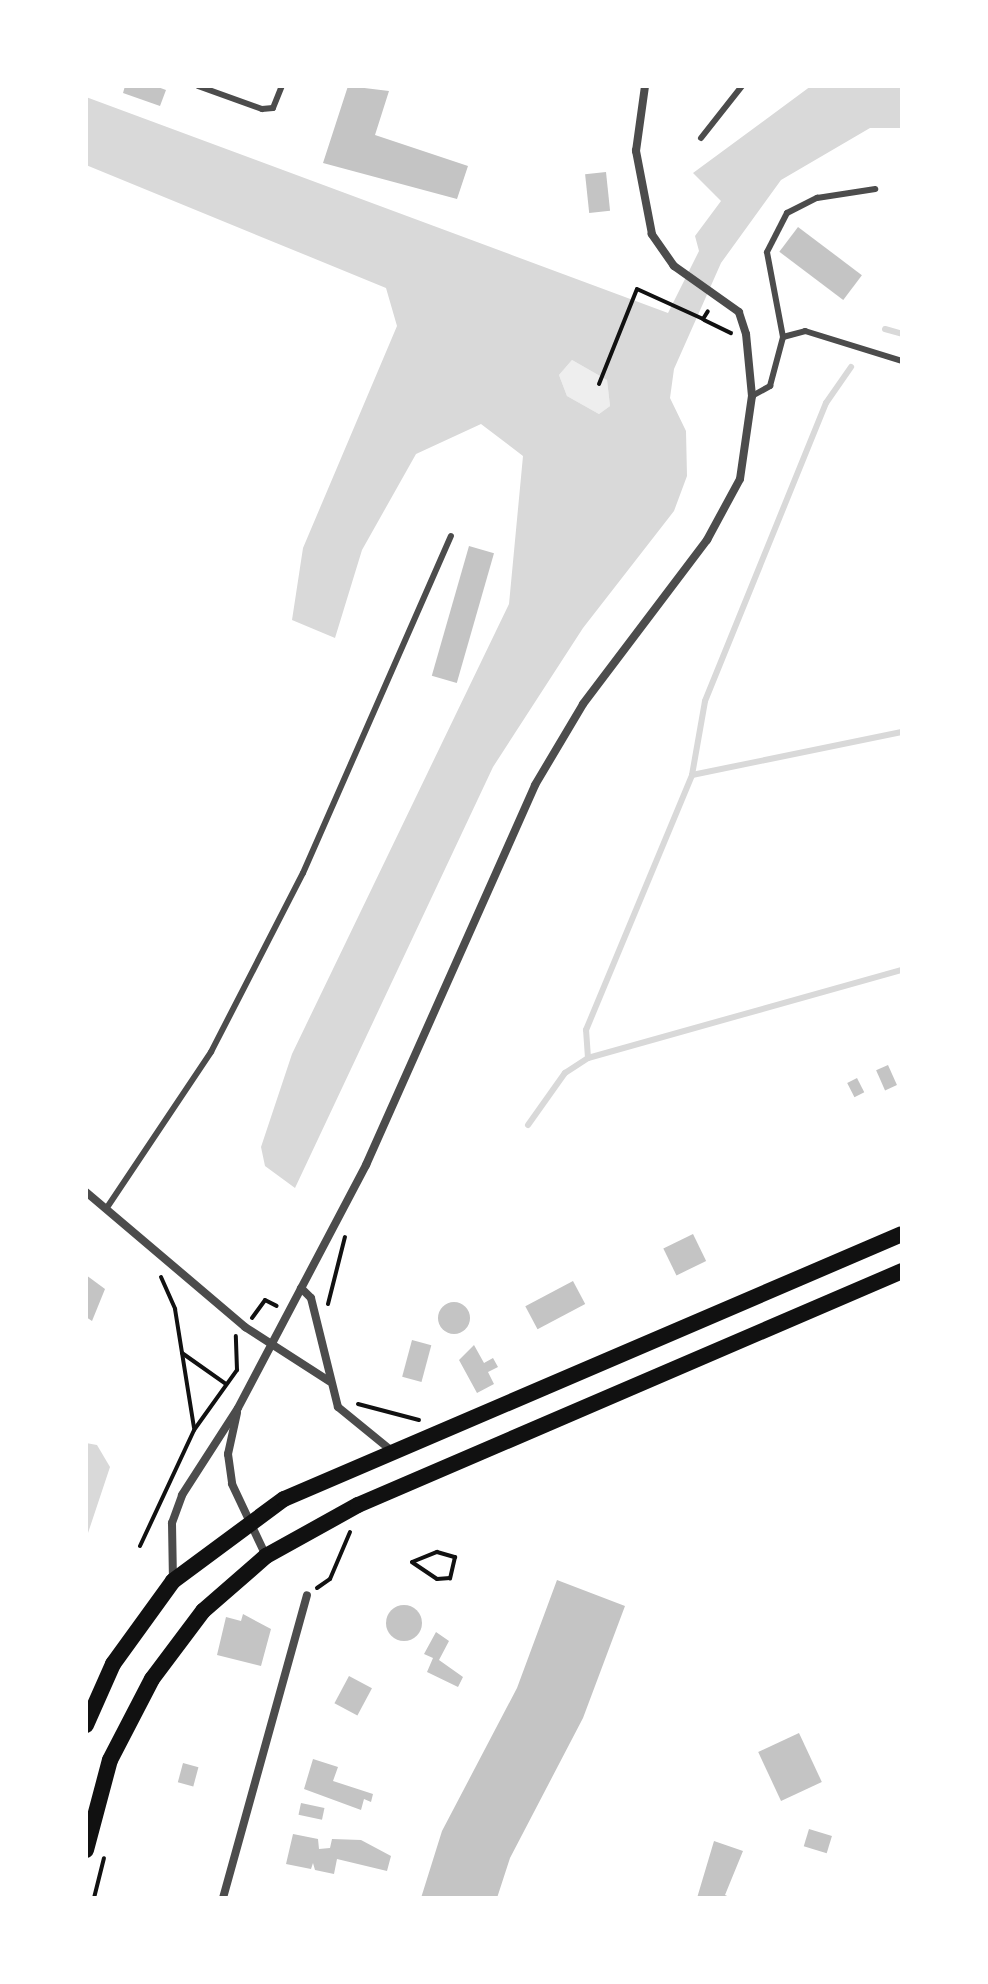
<!DOCTYPE html>
<style>
body{margin:0}
#map{position:relative;width:988px;height:1984px;overflow:hidden;background:#fff;font-family:"PT Sans",sans-serif}
div>[style]{position:absolute}
.green>*{inset:0;background:#eee}
.water>*{inset:0;background:#d9d9d9}
.stream>*{height:6px;margin:-3px;padding:0 3px;transform-origin:3px;border-radius:3px;background:#d9d9d9}
.building>*{inset:0;background:#c4c4c4;transform-origin:0 0}
.round{border-radius:50%}
.path>*{height:4px;margin:-2px;padding:0 2px;transform-origin:2px;border-radius:2px;background:#111}
.service>*{height:6px;margin:-3px;padding:0 3px;transform-origin:3px;border-radius:3px;background:#4c4c4c}
.minor>*{height:8px;margin:-4px;padding:0 4px;transform-origin:4px;border-radius:4px;background:#4c4c4c}
.secondary>*{height:16px;margin:-8px;padding:0 8px;transform-origin:8px;border-radius:8px;background:#111}
span{translate:-50% -50%;white-space:nowrap;text-align:center;line-height:1.15;-webkit-text-stroke:7px #fff;paint-order:stroke}
.frame{position:absolute;inset:0;border:88px solid #fff;pointer-events:none}
</style>
<div id="map">
<div class="green">
<div style="clip-path:polygon(572px 360px,607px 380px,610px 406px,599px 414px,567px 396px,559px 375px)"></div>
</div>
<div class="water">
<div style="clip-path:polygon(evenodd,811px 86px,902px 86px,902px 128px,870px 128px,781px 180px,721px 263px,674px 369px,670px 398px,686px 431px,687px 476px,674px 511px,583px 628px,493px 767px,295px 1188px,265px 1166px,261px 1147px,292px 1054px,509px 604px,523px 456px,481px 424px,416px 454px,362px 550px,335px 638px,292px 620px,303px 548px,397px 326px,386px 288px,86px 165px,86px 97px,668px 313px,699px 251px,695px 236px,721px 201px,693px 173px,811px 86px,572px 360px,607px 380px,610px 406px,599px 414px,567px 396px,559px 375px,572px 360px)"></div>
<div style="clip-path:polygon(86px 1443px,97px 1445px,110px 1467px,86px 1539px)"></div>
</div>
<div class="stream">
<div style="left:885px;top:329px;width:18px;rotate:16deg"></div>
<div style="left:692px;top:775px;width:214px;rotate:-11.6deg"></div>
<div style="left:588px;top:1058px;width:326px;rotate:-15.7deg"></div>
<div style="left:528px;top:1125px;width:64px;rotate:-54.6deg"></div>
<div style="left:565px;top:1073px;width:27px;rotate:-33deg"></div>
<div style="left:588px;top:1058px;width:28px;rotate:-94deg"></div>
<div style="left:586px;top:1030px;width:276px;rotate:-67.4deg"></div>
<div style="left:692px;top:775px;width:75px;rotate:-80deg"></div>
<div style="left:705px;top:701px;width:322px;rotate:-67.9deg"></div>
<div style="left:826px;top:403px;width:44px;rotate:-55.2deg"></div>
</div>
<div class="building">
<div style="clip-path:polygon(125px 86px,155px 86px,166px 90px,160px 106px,123px 93px)"></div>
<div style="clip-path:polygon(348px 86px,389px 91px,375px 135px,468px 166px,457px 199px,323px 163px)"></div>
<div style="left:606px;top:172px;width:39px;height:21px;rotate:84deg"></div>
<div style="left:798px;top:227px;width:80px;height:31px;rotate:37deg"></div>
<div style="left:469px;top:546px;width:26px;height:135px;rotate:16deg"></div>
<div style="left:888px;top:1065px;width:22px;height:13px;rotate:66deg"></div>
<div style="left:857px;top:1078px;width:16px;height:11px;rotate:63deg"></div>
<div style="left:693px;top:1234px;width:30px;height:33px;rotate:64deg"></div>
<div style="clip-path:polygon(86px 1275px,105px 1289px,92px 1321px,86px 1317px)"></div>
<div style="left:573px;top:1281px;width:26px;height:54px;rotate:62deg"></div>
<div class="round" style="left:438px;top:1302px;width:32px;height:32px"></div>
<div style="left:412px;top:1340px;width:20px;height:38px;rotate:15deg"></div>
<div style="clip-path:polygon(474px 1345px,484px 1363px,493px 1358px,498px 1367px,488px 1372px,494px 1384px,477px 1393px,459px 1360px)"></div>
<div style="clip-path:polygon(557px 1580px,625px 1606px,583px 1718px,510px 1858px,497px 1898px,421px 1898px,442px 1831px,517px 1688px)"></div>
<div class="round" style="left:386px;top:1605px;width:36px;height:36px"></div>
<div style="clip-path:polygon(243px 1614px,271px 1629px,261px 1666px,217px 1655px,226px 1617px,241px 1621px)"></div>
<div style="clip-path:polygon(436px 1632px,449px 1641px,439px 1660px,463px 1677px,458px 1687px,427px 1672px,433px 1658px,424px 1654px)"></div>
<div style="left:349px;top:1676px;width:26px;height:31px;rotate:28deg"></div>
<div style="left:799px;top:1733px;width:54px;height:45px;rotate:65deg"></div>
<div style="clip-path:polygon(313px 1759px,338px 1767px,333px 1781px,373px 1794px,371px 1802px,364px 1799px,361px 1810px,304px 1789px)"></div>
<div style="left:183px;top:1763px;width:16px;height:20px;rotate:15deg"></div>
<div style="left:301px;top:1803px;width:24px;height:12px;rotate:12deg"></div>
<div style="left:809px;top:1829px;width:24px;height:18px;rotate:17deg"></div>
<div style="clip-path:polygon(293px 1834px,318px 1839px,319px 1849px,330px 1848px,332px 1839px,361px 1840px,391px 1856px,387px 1871px,337px 1859px,334px 1874px,315px 1870px,313px 1863px,311px 1869px,286px 1864px)"></div>
<div style="clip-path:polygon(714px 1841px,743px 1851px,725px 1895px,732px 1898px,697px 1898px)"></div>
</div>
<div class="path">
<div style="left:704px;top:320px;width:30px;rotate:26deg"></div>
<div style="left:599px;top:384px;width:102px;rotate:-68.2deg"></div>
<div style="left:637px;top:289px;width:72px;rotate:24.4deg"></div>
<div style="left:703px;top:319px;width:9px;rotate:-58deg"></div>
<div style="left:161px;top:1277px;width:35px;rotate:66deg"></div>
<div style="left:175px;top:1309px;width:120px;rotate:80.9deg"></div>
<div style="left:328px;top:1304px;width:69px;rotate:-75.8deg"></div>
<div style="left:252px;top:1318px;width:22px;rotate:-54deg"></div>
<div style="left:265px;top:1300px;width:13px;rotate:27deg"></div>
<div style="left:182px;top:1353px;width:54px;rotate:35.2deg"></div>
<div style="left:358px;top:1404px;width:63px;rotate:14.7deg"></div>
<div style="left:140px;top:1546px;width:128px;rotate:-65deg"></div>
<div style="left:194px;top:1430px;width:74px;rotate:-54.4deg"></div>
<div style="left:237px;top:1370px;width:34px;rotate:-92deg"></div>
<div style="left:437px;top:1552px;width:19px;rotate:16deg"></div>
<div style="left:455px;top:1557px;width:22px;rotate:103deg"></div>
<div style="left:450px;top:1578px;width:13px;rotate:176deg"></div>
<div style="left:437px;top:1579px;width:30px;rotate:-146deg"></div>
<div style="left:412px;top:1562px;width:27px;rotate:-22deg"></div>
<div style="left:317px;top:1588px;width:16px;rotate:-35deg"></div>
<div style="left:330px;top:1579px;width:51px;rotate:-66.9deg"></div>
<div style="left:94px;top:1898px;width:41px;rotate:-76deg"></div>
</div>
<div class="service">
<div style="left:198px;top:86px;width:68px;rotate:19.8deg"></div>
<div style="left:262px;top:109px;width:11px;rotate:-5deg"></div>
<div style="left:273px;top:108px;width:24px;rotate:-68deg"></div>
<div style="left:701px;top:138px;width:66px;rotate:-51.7deg"></div>
<div style="left:783px;top:337px;width:86px;rotate:-100.7deg"></div>
<div style="left:767px;top:252px;width:44px;rotate:-62.9deg"></div>
<div style="left:787px;top:213px;width:34px;rotate:-27deg"></div>
<div style="left:817px;top:198px;width:59px;rotate:-8.8deg"></div>
<div style="left:752px;top:396px;width:21px;rotate:-29deg"></div>
<div style="left:770px;top:386px;width:51px;rotate:-75.1deg"></div>
<div style="left:783px;top:337px;width:23px;rotate:-15deg"></div>
<div style="left:805px;top:331px;width:102px;rotate:17.2deg"></div>
<div style="left:106px;top:1209px;width:189px;rotate:-56.2deg"></div>
<div style="left:211px;top:1052px;width:201px;rotate:-62.8deg"></div>
<div style="left:303px;top:873px;width:368px;rotate:-66.3deg"></div>
</div>
<div class="minor">
<div style="left:86px;top:1192px;width:209px;rotate:40.3deg"></div>
<div style="left:245px;top:1327px;width:100px;rotate:32.7deg"></div>
<div style="left:301px;top:1288px;width:14px;rotate:45deg"></div>
<div style="left:311px;top:1298px;width:112px;rotate:76.1deg"></div>
<div style="left:338px;top:1407px;width:70px;rotate:39.2deg"></div>
<div style="left:237px;top:1413px;width:42px;rotate:102.4deg"></div>
<div style="left:228px;top:1454px;width:30px;rotate:82deg"></div>
<div style="left:232px;top:1484px;width:80px;rotate:64.7deg"></div>
<div style="left:173px;top:1581px;width:58px;rotate:-91deg"></div>
<div style="left:172px;top:1523px;width:30px;rotate:-70deg"></div>
<div style="left:182px;top:1495px;width:103px;rotate:-57.2deg"></div>
<div style="left:238px;top:1408px;width:275px;rotate:-62.2deg"></div>
<div style="left:366px;top:1165px;width:416px;rotate:-66deg"></div>
<div style="left:535px;top:785px;width:94px;rotate:-59.3deg"></div>
<div style="left:583px;top:704px;width:206px;rotate:-52.9deg"></div>
<div style="left:707px;top:540px;width:69px;rotate:-61.6deg"></div>
<div style="left:740px;top:479px;width:84px;rotate:-81.8deg"></div>
<div style="left:752px;top:396px;width:62px;rotate:-95.5deg"></div>
<div style="left:746px;top:334px;width:23px;rotate:-108deg"></div>
<div style="left:739px;top:312px;width:80px;rotate:-144.7deg"></div>
<div style="left:674px;top:266px;width:39px;rotate:-125deg"></div>
<div style="left:652px;top:234px;width:85px;rotate:-100.9deg"></div>
<div style="left:636px;top:151px;width:66px;rotate:-82.1deg"></div>
<div style="left:223px;top:1898px;width:314px;rotate:-74.5deg"></div>
</div>
<div class="secondary">
<div style="left:86px;top:1725px;width:67px;rotate:-66.1deg"></div>
<div style="left:113px;top:1664px;width:102px;rotate:-54.1deg"></div>
<div style="left:173px;top:1581px;width:138px;rotate:-36.5deg"></div>
<div style="left:284px;top:1499px;width:672px;rotate:-23.21deg"></div>
<div style="left:86px;top:1850px;width:93px;rotate:-75.1deg"></div>
<div style="left:110px;top:1760px;width:91px;rotate:-62.6deg"></div>
<div style="left:152px;top:1679px;width:85px;rotate:-53.1deg"></div>
<div style="left:203px;top:1611px;width:84px;rotate:-41.1deg"></div>
<div style="left:266px;top:1556px;width:105px;rotate:-29deg"></div>
<div style="left:358px;top:1505px;width:592px;rotate:-23.27deg"></div>
</div>
<div class="frame"></div>
</div>
